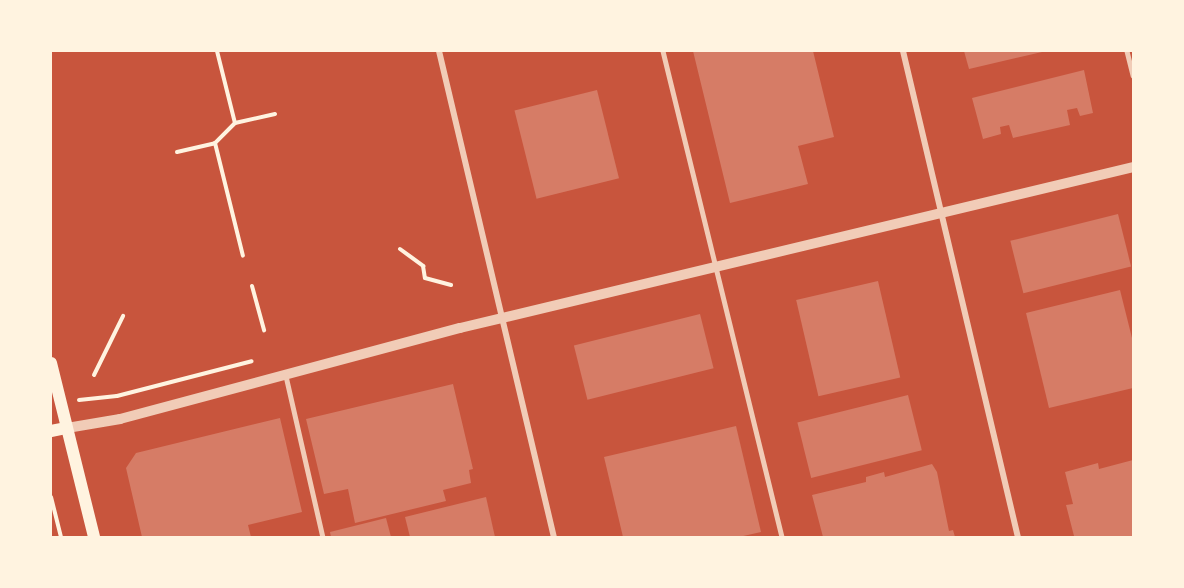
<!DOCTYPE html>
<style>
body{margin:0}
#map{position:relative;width:1184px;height:588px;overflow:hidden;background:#c8553d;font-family:"PT Sans",sans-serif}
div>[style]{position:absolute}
.building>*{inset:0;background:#d67c66;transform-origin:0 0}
.path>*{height:4px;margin:-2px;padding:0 2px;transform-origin:2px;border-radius:2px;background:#fff3e0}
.service>*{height:4.5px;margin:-2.25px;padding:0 2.25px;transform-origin:2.25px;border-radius:2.25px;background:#f1ccb7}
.minor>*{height:6px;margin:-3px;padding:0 3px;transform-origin:3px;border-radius:3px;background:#f1ccb7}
.tertiary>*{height:10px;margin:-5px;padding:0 5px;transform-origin:5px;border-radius:5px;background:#f1ccb7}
.secondary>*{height:12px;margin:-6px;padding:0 6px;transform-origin:6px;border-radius:6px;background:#fff3e0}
span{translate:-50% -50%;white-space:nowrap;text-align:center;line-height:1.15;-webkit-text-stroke:6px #fff3e0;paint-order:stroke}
.frame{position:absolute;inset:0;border:52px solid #fff3e0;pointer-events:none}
</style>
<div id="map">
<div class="building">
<div style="clip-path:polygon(693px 51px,813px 51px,834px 137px,798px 146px,808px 184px,730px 203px)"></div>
<div style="clip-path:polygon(964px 51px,1042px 51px,1042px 52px,969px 69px)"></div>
<div style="clip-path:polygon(1084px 70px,1093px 113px,1080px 116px,1077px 108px,1067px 110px,1070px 125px,1013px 138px,1009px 125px,1000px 127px,1001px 134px,983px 139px,972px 98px)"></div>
<div style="left:597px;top:90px;width:91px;height:85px;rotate:76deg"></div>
<div style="left:1118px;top:214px;width:54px;height:111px;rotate:76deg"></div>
<div style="left:878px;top:281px;width:99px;height:84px;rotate:77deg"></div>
<div style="clip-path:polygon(1120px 290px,1133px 342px,1133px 388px,1049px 408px,1026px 313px)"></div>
<div style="left:700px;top:314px;width:56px;height:130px;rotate:76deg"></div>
<div style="clip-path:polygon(453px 384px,473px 469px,469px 470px,471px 483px,443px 490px,446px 501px,355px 523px,348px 489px,324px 494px,306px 419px)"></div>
<div style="left:908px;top:395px;width:57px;height:114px;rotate:76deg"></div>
<div style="clip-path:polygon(280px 418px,302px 512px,248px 525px,251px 537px,142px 537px,126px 468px,136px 453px)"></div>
<div style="clip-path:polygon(736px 426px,761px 532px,739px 537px,623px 537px,604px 457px)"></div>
<div style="clip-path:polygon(1133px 460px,1133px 537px,1074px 536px,1066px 505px,1073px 504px,1065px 472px,1098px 463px,1099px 469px)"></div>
<div style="clip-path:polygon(932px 464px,937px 472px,949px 531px,953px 530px,955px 537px,823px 537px,812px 495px,866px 482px,866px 477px,884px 472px,885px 477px)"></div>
<div style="clip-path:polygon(486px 497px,495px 537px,410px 537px,405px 517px)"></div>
<div style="clip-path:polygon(386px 518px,391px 537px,331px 537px,330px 532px)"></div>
</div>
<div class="path">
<div style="left:217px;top:51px;width:74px;rotate:76deg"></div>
<div style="left:235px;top:123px;width:28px;rotate:135deg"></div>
<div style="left:215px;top:143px;width:116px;rotate:76.1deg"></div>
<div style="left:235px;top:123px;width:41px;rotate:-12.7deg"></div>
<div style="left:177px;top:152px;width:39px;rotate:-13deg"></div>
<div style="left:400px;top:249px;width:29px;rotate:36deg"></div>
<div style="left:423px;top:266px;width:12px;rotate:81deg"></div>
<div style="left:425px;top:278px;width:27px;rotate:15deg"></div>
<div style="left:252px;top:286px;width:46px;rotate:74.7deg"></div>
<div style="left:94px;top:375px;width:66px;rotate:-63.8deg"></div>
<div style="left:79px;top:400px;width:38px;rotate:-6deg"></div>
<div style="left:117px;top:396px;width:139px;rotate:-14.5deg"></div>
<div style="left:51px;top:497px;width:41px;rotate:76deg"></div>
</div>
<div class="service">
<div style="left:663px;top:51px;width:500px;rotate:76.24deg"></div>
<div style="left:1127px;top:51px;width:25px;rotate:76deg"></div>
<div style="left:286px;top:376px;width:165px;rotate:77.1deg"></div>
</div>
<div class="minor">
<div style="left:439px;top:51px;width:499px;rotate:76.7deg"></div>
<div style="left:903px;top:51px;width:499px;rotate:76.7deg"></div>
</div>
<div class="tertiary">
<div style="left:67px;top:428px;width:54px;rotate:-9.6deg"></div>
<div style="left:120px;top:419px;width:352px;rotate:-15deg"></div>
<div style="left:460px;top:328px;width:692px;rotate:-13.45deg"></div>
</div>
<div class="secondary">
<div style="left:51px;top:363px;width:179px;rotate:76.1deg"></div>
<div style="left:51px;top:431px;width:16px;rotate:-11deg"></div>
</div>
<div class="frame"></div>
</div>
